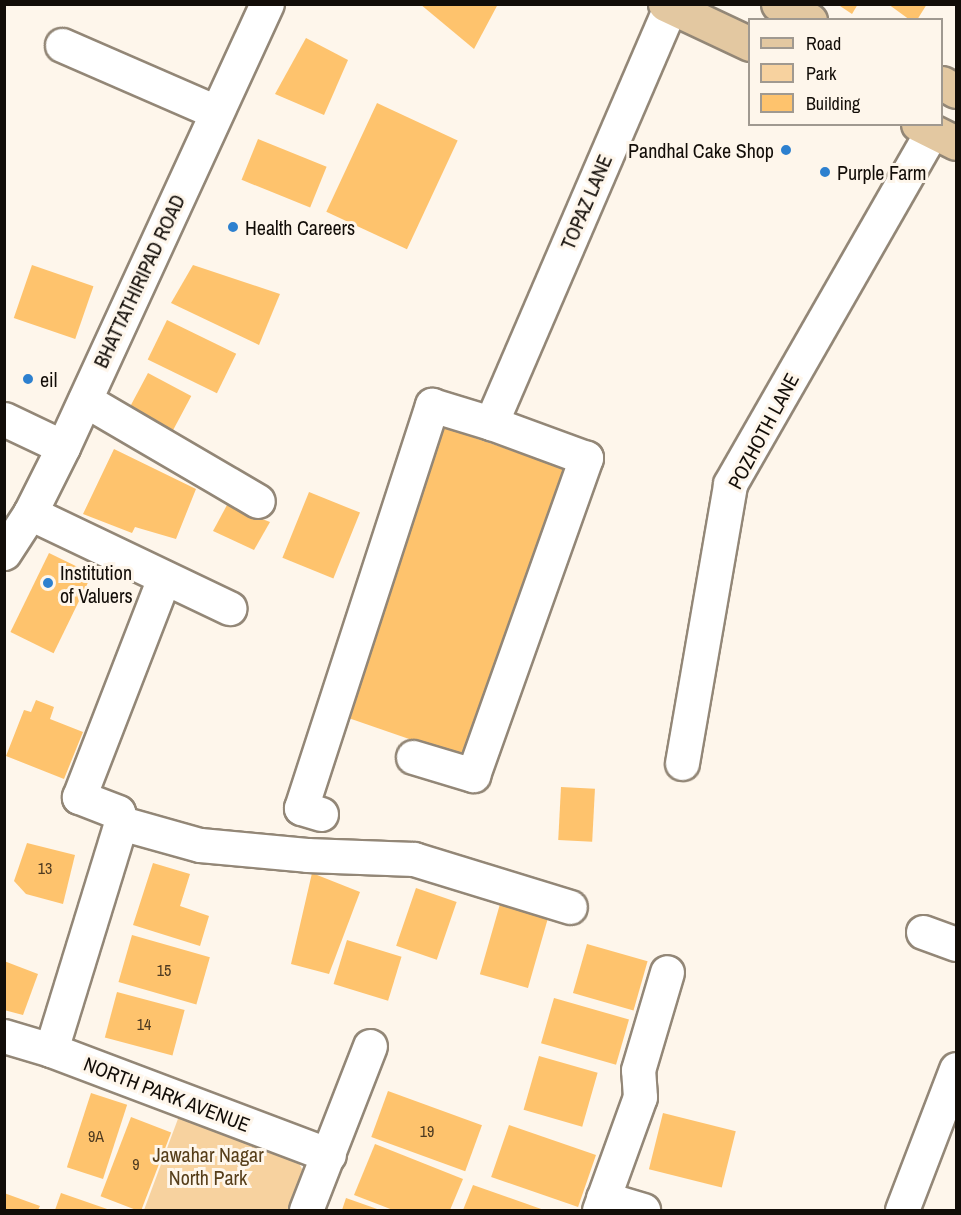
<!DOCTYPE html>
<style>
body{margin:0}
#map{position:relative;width:961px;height:1215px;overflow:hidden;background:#fef6eb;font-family:"Archivo Narrow",sans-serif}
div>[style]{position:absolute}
.green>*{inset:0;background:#f7d29f}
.building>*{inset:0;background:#fec36d;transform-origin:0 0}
.roads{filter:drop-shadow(2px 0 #938777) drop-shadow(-2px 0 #938777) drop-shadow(0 2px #938777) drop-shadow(0 -2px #938777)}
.minor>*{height:33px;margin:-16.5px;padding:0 16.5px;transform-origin:16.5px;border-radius:16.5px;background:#fff}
.major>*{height:33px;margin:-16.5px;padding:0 16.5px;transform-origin:16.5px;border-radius:16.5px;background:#e3c8a1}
.dots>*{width:16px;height:16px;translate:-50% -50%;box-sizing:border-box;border:3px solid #fef6eb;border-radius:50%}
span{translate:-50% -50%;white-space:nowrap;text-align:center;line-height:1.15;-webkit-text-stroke:6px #fef6eb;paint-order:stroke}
.number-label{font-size:16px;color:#4d3a21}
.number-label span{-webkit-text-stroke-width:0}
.poi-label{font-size:20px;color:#120d08}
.right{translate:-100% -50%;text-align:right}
.left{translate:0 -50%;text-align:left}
.street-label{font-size:20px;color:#120d08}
.park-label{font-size:20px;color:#563e1a}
.frame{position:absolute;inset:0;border:6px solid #120d08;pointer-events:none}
.legend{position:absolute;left:748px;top:18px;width:195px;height:108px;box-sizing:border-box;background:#fef6eb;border:2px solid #a09990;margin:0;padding:8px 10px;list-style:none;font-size:18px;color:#120d08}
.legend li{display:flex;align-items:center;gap:12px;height:30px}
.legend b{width:30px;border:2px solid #a09990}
</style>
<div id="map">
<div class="green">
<div style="clip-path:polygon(182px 1108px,293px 1151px,307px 1179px,294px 1210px,144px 1210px)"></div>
</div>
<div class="building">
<div style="clip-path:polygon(420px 4px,498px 4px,474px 49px)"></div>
<div style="clip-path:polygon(837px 4px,858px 4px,852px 14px)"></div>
<div style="clip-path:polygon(888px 4px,927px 4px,917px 20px,910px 20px)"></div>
<div style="clip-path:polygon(306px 38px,348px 60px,324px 115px,275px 94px)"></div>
<div style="left:377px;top:103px;width:89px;height:120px;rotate:25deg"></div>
<div style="left:258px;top:139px;width:74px;height:44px;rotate:22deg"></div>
<div style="left:32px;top:265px;width:65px;height:56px;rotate:19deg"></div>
<div style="clip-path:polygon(193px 265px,280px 294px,259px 345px,171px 303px)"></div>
<div style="left:167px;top:320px;width:77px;height:44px;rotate:26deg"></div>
<div style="left:148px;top:373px;width:49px;height:40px;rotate:28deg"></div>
<div style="left:443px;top:427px;width:133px;height:306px;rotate:19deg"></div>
<div style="clip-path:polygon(114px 449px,196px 489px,176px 539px,135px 527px,132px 533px,83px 514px)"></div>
<div style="left:309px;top:492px;width:55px;height:71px;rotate:22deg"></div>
<div style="clip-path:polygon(227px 505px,270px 522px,254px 550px,213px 531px)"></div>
<div style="left:49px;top:553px;width:48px;height:88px;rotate:26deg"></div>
<div style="clip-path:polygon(36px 700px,54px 707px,50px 719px,83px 732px,64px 779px,6px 756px,24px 710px,31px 712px)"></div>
<div style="left:561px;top:787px;width:34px;height:53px;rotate:3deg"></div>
<div style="clip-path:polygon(27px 843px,75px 855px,63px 904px,26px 894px,14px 881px)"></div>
<div style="clip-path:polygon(153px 863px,190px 874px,180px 906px,209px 916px,200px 946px,133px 925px)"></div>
<div style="clip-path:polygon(312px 873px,360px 892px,329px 974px,291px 964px)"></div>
<div style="left:416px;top:888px;width:43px;height:61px;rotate:19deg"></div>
<div style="left:500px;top:904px;width:50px;height:73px;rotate:16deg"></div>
<div style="left:132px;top:935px;width:81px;height:49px;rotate:16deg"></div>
<div style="left:347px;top:940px;width:57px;height:46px;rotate:17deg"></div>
<div style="left:587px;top:944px;width:63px;height:51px;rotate:16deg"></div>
<div style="clip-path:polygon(4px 961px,38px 974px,23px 1015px,4px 1010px)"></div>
<div style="left:117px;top:992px;width:70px;height:47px;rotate:15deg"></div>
<div style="left:554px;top:998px;width:78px;height:47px;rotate:16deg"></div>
<div style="left:539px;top:1056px;width:61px;height:56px;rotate:16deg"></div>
<div style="left:388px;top:1091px;width:100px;height:49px;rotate:20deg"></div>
<div style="left:91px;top:1093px;width:38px;height:78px;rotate:18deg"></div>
<div style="left:663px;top:1113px;width:75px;height:58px;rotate:14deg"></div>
<div style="left:131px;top:1117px;width:43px;height:85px;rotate:21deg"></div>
<div style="left:509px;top:1125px;width:92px;height:55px;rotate:19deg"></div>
<div style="clip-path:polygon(375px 1144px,463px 1179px,450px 1210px,393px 1210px,354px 1195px)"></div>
<div style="clip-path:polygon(473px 1185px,544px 1210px,463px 1210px)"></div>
<div style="clip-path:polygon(4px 1193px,40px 1206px,38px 1210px,4px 1210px)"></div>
<div style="clip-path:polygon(61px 1193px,110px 1210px,55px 1210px)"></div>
<div style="clip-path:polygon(346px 1198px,380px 1210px,342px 1210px)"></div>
</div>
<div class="roads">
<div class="minor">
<div style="left:62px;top:45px;width:168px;rotate:23.5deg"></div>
<div style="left:85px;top:400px;width:200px;rotate:30.3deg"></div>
<div style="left:4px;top:419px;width:65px;rotate:25.4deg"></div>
<div style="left:30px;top:513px;width:221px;rotate:25.5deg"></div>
<div style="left:4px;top:553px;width:48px;rotate:-57deg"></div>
<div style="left:30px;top:513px;width:74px;rotate:-63.4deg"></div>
<div style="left:63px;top:447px;width:488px;rotate:-65.3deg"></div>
<div style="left:413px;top:757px;width:63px;rotate:16.7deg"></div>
<div style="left:473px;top:775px;width:337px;rotate:-70.4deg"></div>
<div style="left:586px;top:458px;width:101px;rotate:-159.8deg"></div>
<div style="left:682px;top:763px;width:283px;rotate:-80.2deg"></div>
<div style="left:730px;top:484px;width:406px;rotate:-60.2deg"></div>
<div style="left:321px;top:814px;width:21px;rotate:-163deg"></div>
<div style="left:301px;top:808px;width:424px;rotate:-72deg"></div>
<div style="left:432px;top:405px;width:62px;rotate:17deg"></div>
<div style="left:491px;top:423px;width:454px;rotate:-66.7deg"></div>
<div style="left:121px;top:823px;width:11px;rotate:-105deg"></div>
<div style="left:118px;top:812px;width:42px;rotate:-159deg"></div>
<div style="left:79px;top:797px;width:235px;rotate:-68.8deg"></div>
<div style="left:923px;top:932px;width:35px;rotate:20deg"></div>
<div style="left:4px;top:1036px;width:49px;rotate:16.6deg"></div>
<div style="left:51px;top:1050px;width:297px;rotate:20.7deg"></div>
<div style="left:51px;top:1050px;width:238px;rotate:-72.9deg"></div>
<div style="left:121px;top:823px;width:82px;rotate:15.6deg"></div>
<div style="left:200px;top:845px;width:107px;rotate:5.3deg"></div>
<div style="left:307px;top:855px;width:107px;rotate:2.1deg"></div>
<div style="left:414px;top:859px;width:163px;rotate:17.1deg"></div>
<div style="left:603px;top:1198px;width:42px;rotate:16.7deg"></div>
<div style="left:306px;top:1210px;width:176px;rotate:-68.7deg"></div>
<div style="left:599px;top:1210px;width:120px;rotate:-70.1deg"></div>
<div style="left:640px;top:1097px;width:27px;rotate:-94deg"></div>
<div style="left:638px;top:1070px;width:102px;rotate:-73.5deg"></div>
<div style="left:902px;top:1210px;width:151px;rotate:-69deg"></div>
</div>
<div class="major">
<div style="left:665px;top:4px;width:94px;rotate:25.2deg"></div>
<div style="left:778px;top:4px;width:36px;rotate:27deg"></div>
<div style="left:942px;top:83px;width:16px;rotate:30deg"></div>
<div style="left:918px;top:124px;width:42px;rotate:26.6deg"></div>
</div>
</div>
<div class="dots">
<div style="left:786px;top:150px;background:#2d80cf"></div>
<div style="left:825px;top:172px;background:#2d80cf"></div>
<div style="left:233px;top:227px;background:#2d80cf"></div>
<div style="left:28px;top:379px;background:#2d80cf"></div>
<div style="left:48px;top:583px;background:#2d80cf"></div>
</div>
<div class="number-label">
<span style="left:45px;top:868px">13</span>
<span style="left:164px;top:970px">15</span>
<span style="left:144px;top:1024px">14</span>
<span style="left:427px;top:1131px">19</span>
<span style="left:96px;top:1136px">9A</span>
<span style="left:136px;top:1164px">9</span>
</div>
<div class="poi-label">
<span class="right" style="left:774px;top:150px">Pandhal Cake Shop</span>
<span class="left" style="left:837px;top:172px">Purple Farm</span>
<span class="left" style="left:245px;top:227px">Health Careers</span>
<span class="left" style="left:40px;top:379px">eil</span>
<span class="left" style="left:60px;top:584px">Institution<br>of Valuers</span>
</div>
<div class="street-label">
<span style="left:586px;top:202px;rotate:-67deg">TOPAZ LANE</span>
<span style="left:139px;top:281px;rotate:-65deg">BHATTATHIRIPAD ROAD</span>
<span style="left:763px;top:431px;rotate:-62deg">POZHOTH LANE</span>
<span style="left:167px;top:1094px;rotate:21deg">NORTH PARK AVENUE</span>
</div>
<div class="park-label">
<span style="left:208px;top:1166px">Jawahar Nagar<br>North Park</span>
</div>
<div class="frame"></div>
<ul class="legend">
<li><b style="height:8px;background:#e3c8a1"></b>Road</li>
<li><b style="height:16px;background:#f7d29f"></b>Park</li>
<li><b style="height:16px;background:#fec36d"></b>Building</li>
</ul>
</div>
